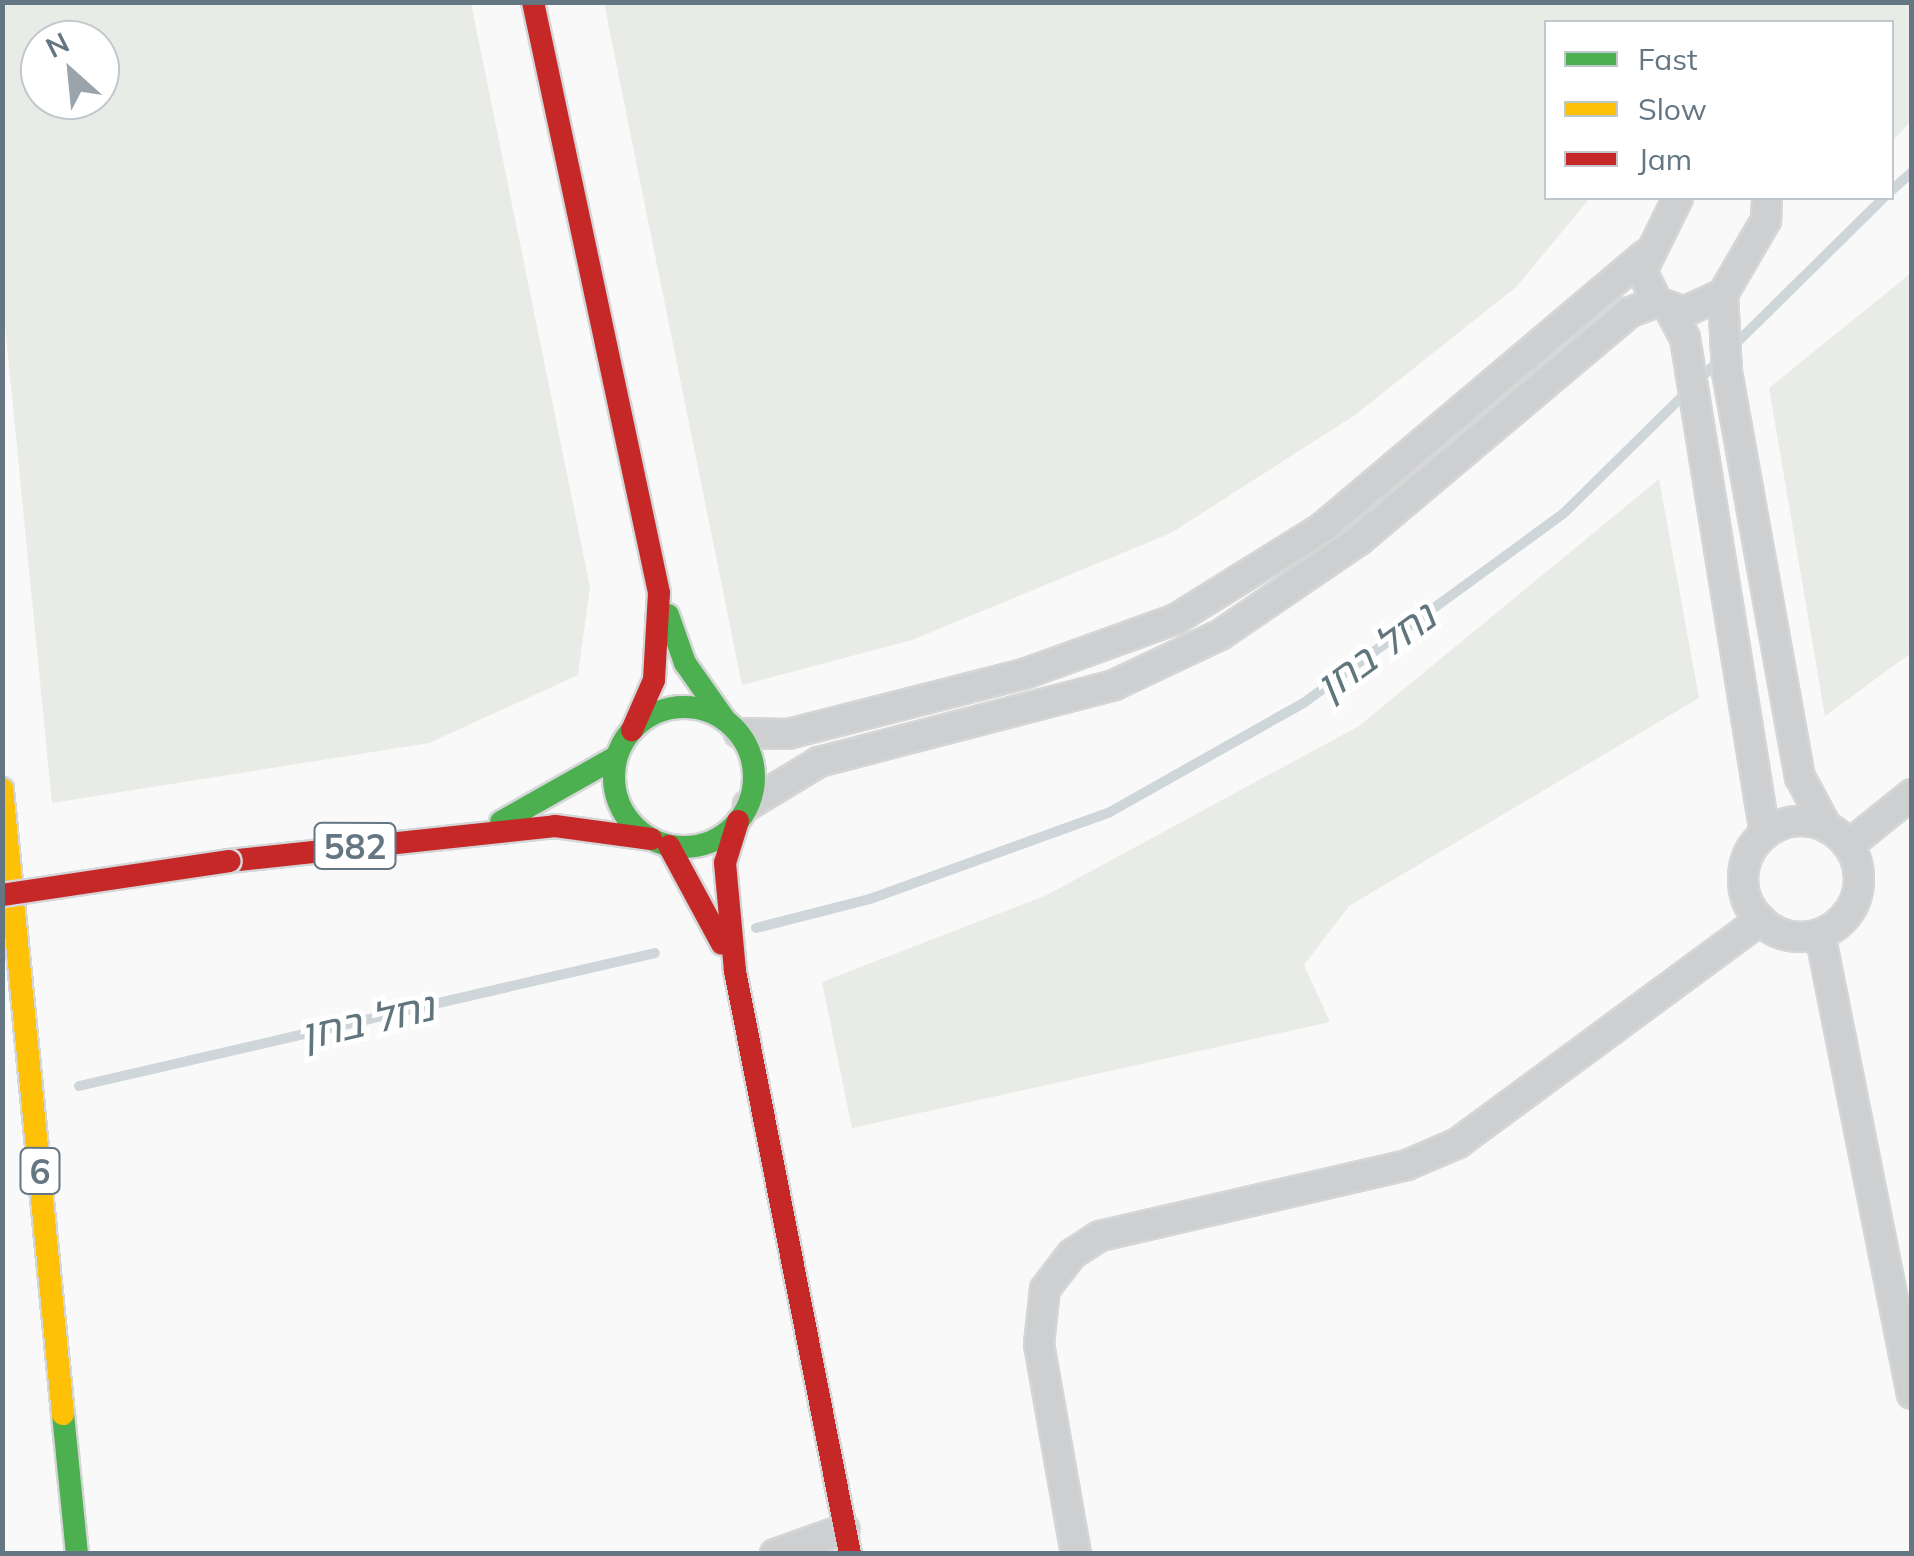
<!DOCTYPE html>
<meta charset="utf-8">
<style>
body{margin:0}
#map{position:relative;width:1914px;height:1556px;overflow:hidden;background:#f9f9f9;font-family:Mulish,"Noto Sans Hebrew",sans-serif}
div>[style]{position:absolute}
.green>*{inset:0;background:#e8ebe6}
.stream>*{height:10px;margin:-5px;padding:0 5px;transform-origin:5px;border-radius:5px;background:#ced6d9}
.roads{filter:drop-shadow(2px 0 #d5d6d7) drop-shadow(-2px 0 #d5d6d7) drop-shadow(0 2px #d5d6d7) drop-shadow(0 -2px #d5d6d7)}
.street>*{height:28px;margin:-14px;padding:0 14px;transform-origin:14px;border-radius:14px;background:#cecfd0}
.street>.ring{margin:-14px;padding:0;box-sizing:content-box;background:none;border:28px solid #cecfd0;border-radius:50%}
.fast>*{height:22px;margin:-11px;padding:0 11px;transform-origin:11px;border-radius:11px;background:#4caf50}
.fast>.ring{margin:-11px;padding:0;box-sizing:content-box;background:none;border:22px solid #4caf50;border-radius:50%}
.slow>*{height:22px;margin:-11px;padding:0 11px;transform-origin:11px;border-radius:11px;background:#ffc107}
.jam>*{height:22px;margin:-11px;padding:0 11px;transform-origin:11px;border-radius:11px;background:#c62828}
.bridges{filter:drop-shadow(2px 0 #d5d6d7) drop-shadow(-2px 0 #d5d6d7) drop-shadow(0 2px #d5d6d7) drop-shadow(0 -2px #d5d6d7)}
.jam-bridge>*{height:22px;margin:-11px;padding:0 11px;transform-origin:11px;border-radius:11px;background:#c62828}
span{translate:-50% -50%;white-space:nowrap;text-align:center;line-height:1.15;-webkit-text-stroke:10px #fff;paint-order:stroke}
.shield-label span{padding:2px 8px;background:#fff;border:2px solid;border-radius:8px;-webkit-text-stroke-width:0}
.shield-label{font-size:35px;color:#657683;font-weight:700}
.water-label{font-size:40px;color:#60757c;font-style:italic}
.frame{position:absolute;inset:0;border:5px solid #657683;pointer-events:none}
.legend{position:absolute;left:1544px;top:20px;width:350px;height:180px;box-sizing:border-box;background:#fff;border:2px solid #c1c8cd;margin:0;padding:12px 18px;list-style:none;font-size:30px;color:#657683}
.legend li{display:flex;align-items:center;gap:20px;height:50px}
.legend b{width:50px;border:2px solid #c1c8cd}
.north{position:absolute;left:20px;top:20px;width:100px;height:100px;box-sizing:border-box;background:#fff;border:2px solid #c1c8cd;border-radius:50%;rotate:333deg;font-size:28px;font-weight:700;line-height:40px;text-align:center;color:#657683}
.north::after{content:'';display:block;margin:auto;width:35px;height:45px;background:#99a4ac;clip-path:polygon(50% 0,100% 100%,50% 72%,0 100%)}
</style>
<div id="map">
<div class="green">
<div style="clip-path:polygon(evenodd,2px 3px,471px 3px,590px 587px,578px 675px,429px 743px,52px 803px,3px 305px,2px 3px,40px 40px,100px 40px,100px 100px,40px 100px,40px 40px)"></div>
<div style="clip-path:polygon(604px 3px,1911px 3px,1911px 121px,1892px 142px,1892px 22px,1546px 22px,1546px 198px,1590px 198px,1516px 287px,1355px 415px,1171px 533px,912px 640px,742px 685px)"></div>
<div style="clip-path:polygon(1911px 273px,1911px 653px,1825px 716px,1769px 388px)"></div>
<div style="clip-path:polygon(1659px 479px,1699px 698px,1349px 906px,1304px 965px,1330px 1022px,852px 1128px,822px 982px,1047px 895px,1359px 726px)"></div>
</div>
<div class="stream">
<div style="left:1892px;top:190px;width:27px;rotate:-42deg"></div>
<div style="left:756px;top:928px;width:118px;rotate:-14.3deg"></div>
<div style="left:870px;top:899px;width:255px;rotate:-19.9deg"></div>
<div style="left:1110px;top:812px;width:224px;rotate:-29.4deg"></div>
<div style="left:1305px;top:702px;width:319px;rotate:-36.1deg"></div>
<div style="left:1563px;top:514px;width:450px;rotate:-44.6deg"></div>
<div style="left:79px;top:1086px;width:591px;rotate:-13deg"></div>
</div>
<div class="roads">
<div class="street">
<div style="left:1678px;top:198px;width:81px;rotate:116.3deg"></div>
<div style="left:1642px;top:271px;width:34px;rotate:64deg"></div>
<div style="left:1657px;top:302px;width:29px;rotate:20deg"></div>
<div style="left:1684px;top:312px;width:43px;rotate:-24.8deg"></div>
<div style="left:1723px;top:294px;width:86px;rotate:-59.8deg"></div>
<div style="left:1766px;top:220px;width:22px;rotate:-87deg"></div>
<div style="left:1723px;top:294px;width:78px;rotate:87.1deg"></div>
<div style="left:1727px;top:372px;width:412px;rotate:79.8deg"></div>
<div style="left:1800px;top:777px;width:55px;rotate:62deg"></div>
<div style="left:1670px;top:310px;width:32px;rotate:62deg"></div>
<div style="left:1685px;top:338px;width:502px;rotate:80.84deg"></div>
<div style="left:739px;top:733px;width:49px;rotate:1.2deg"></div>
<div style="left:788px;top:734px;width:244px;rotate:-14.3deg"></div>
<div style="left:1024px;top:674px;width:162px;rotate:-19.9deg"></div>
<div style="left:1176px;top:619px;width:172px;rotate:-31.9deg"></div>
<div style="left:1322px;top:528px;width:423px;rotate:-40.2deg"></div>
<div style="left:748px;top:805px;width:83px;rotate:-31.2deg"></div>
<div style="left:819px;top:762px;width:305px;rotate:-14.6deg"></div>
<div style="left:1114px;top:685px;width:117px;rotate:-25.3deg"></div>
<div style="left:1220px;top:635px;width:167px;rotate:-34.3deg"></div>
<div style="left:1358px;top:541px;width:356px;rotate:-40.1deg"></div>
<div style="left:1630px;top:312px;width:29px;rotate:-20deg"></div>
<div class="ring" style="left:1743px;top:821px;width:88px;height:88px"></div>
<div style="left:1849px;top:845px;width:81px;rotate:-39deg"></div>
<div style="left:1820px;top:934px;width:469px;rotate:78.7deg"></div>
<div style="left:775px;top:1554px;width:74px;rotate:-19.7deg"></div>
<div style="left:1076px;top:1554px;width:213px;rotate:-100deg"></div>
<div style="left:1039px;top:1344px;width:55px;rotate:-83.8deg"></div>
<div style="left:1045px;top:1289px;width:44px;rotate:-52.4deg"></div>
<div style="left:1072px;top:1254px;width:33px;rotate:-33deg"></div>
<div style="left:1100px;top:1236px;width:315px;rotate:-13deg"></div>
<div style="left:1407px;top:1165px;width:56px;rotate:-23.3deg"></div>
<div style="left:1458px;top:1143px;width:376px;rotate:-36.4deg"></div>
</div>
<div class="fast">
<div style="left:668px;top:615px;width:51px;rotate:70.5deg"></div>
<div style="left:685px;top:663px;width:70px;rotate:54.9deg"></div>
<div class="ring" style="left:614px;top:707px;width:118px;height:118px"></div>
<div style="left:501px;top:822px;width:132px;rotate:-29.5deg"></div>
<div style="left:63px;top:1414px;width:141px;rotate:84.3deg"></div>
</div>
<div class="slow">
<div style="left:2px;top:789px;width:628px;rotate:84.43deg"></div>
</div>
<div class="jam">
<div style="left:533px;top:2px;width:604px;rotate:77.96deg"></div>
<div style="left:659px;top:593px;width:87px;rotate:93.3deg"></div>
<div style="left:654px;top:680px;width:55px;rotate:113.7deg"></div>
<div style="left:738px;top:821px;width:44px;rotate:107.2deg"></div>
<div style="left:725px;top:863px;width:108px;rotate:84.7deg"></div>
<div style="left:735px;top:971px;width:594px;rotate:78.84deg"></div>
<div style="left:669px;top:846px;width:111px;rotate:61.6deg"></div>
<div style="left:229px;top:861px;width:328px;rotate:-6.1deg"></div>
<div style="left:555px;top:826px;width:97px;rotate:7.7deg"></div>
</div>
</div>
<div class="bridges">
<div class="jam-bridge">
<div style="left:2px;top:895px;width:230px;rotate:-8.5deg"></div>
</div>
</div>
<div class="shield-label">
<span style="left:355px;top:846px">582</span>
<span style="left:40px;top:1171px">6</span>
</div>
<div class="water-label">
<span style="left:1375px;top:651px;rotate:-36deg">נחל בחן</span>
<span style="left:367px;top:1020px;rotate:-13deg">נחל בחן</span>
</div>
<div class="frame"></div>
<ul class="legend">
<li><b style="height:12px;background:#4caf50"></b>Fast</li>
<li><b style="height:12px;background:#ffc107"></b>Slow</li>
<li><b style="height:12px;background:#c62828"></b>Jam</li>
</ul>
<div class="north">N</div>
</div>
